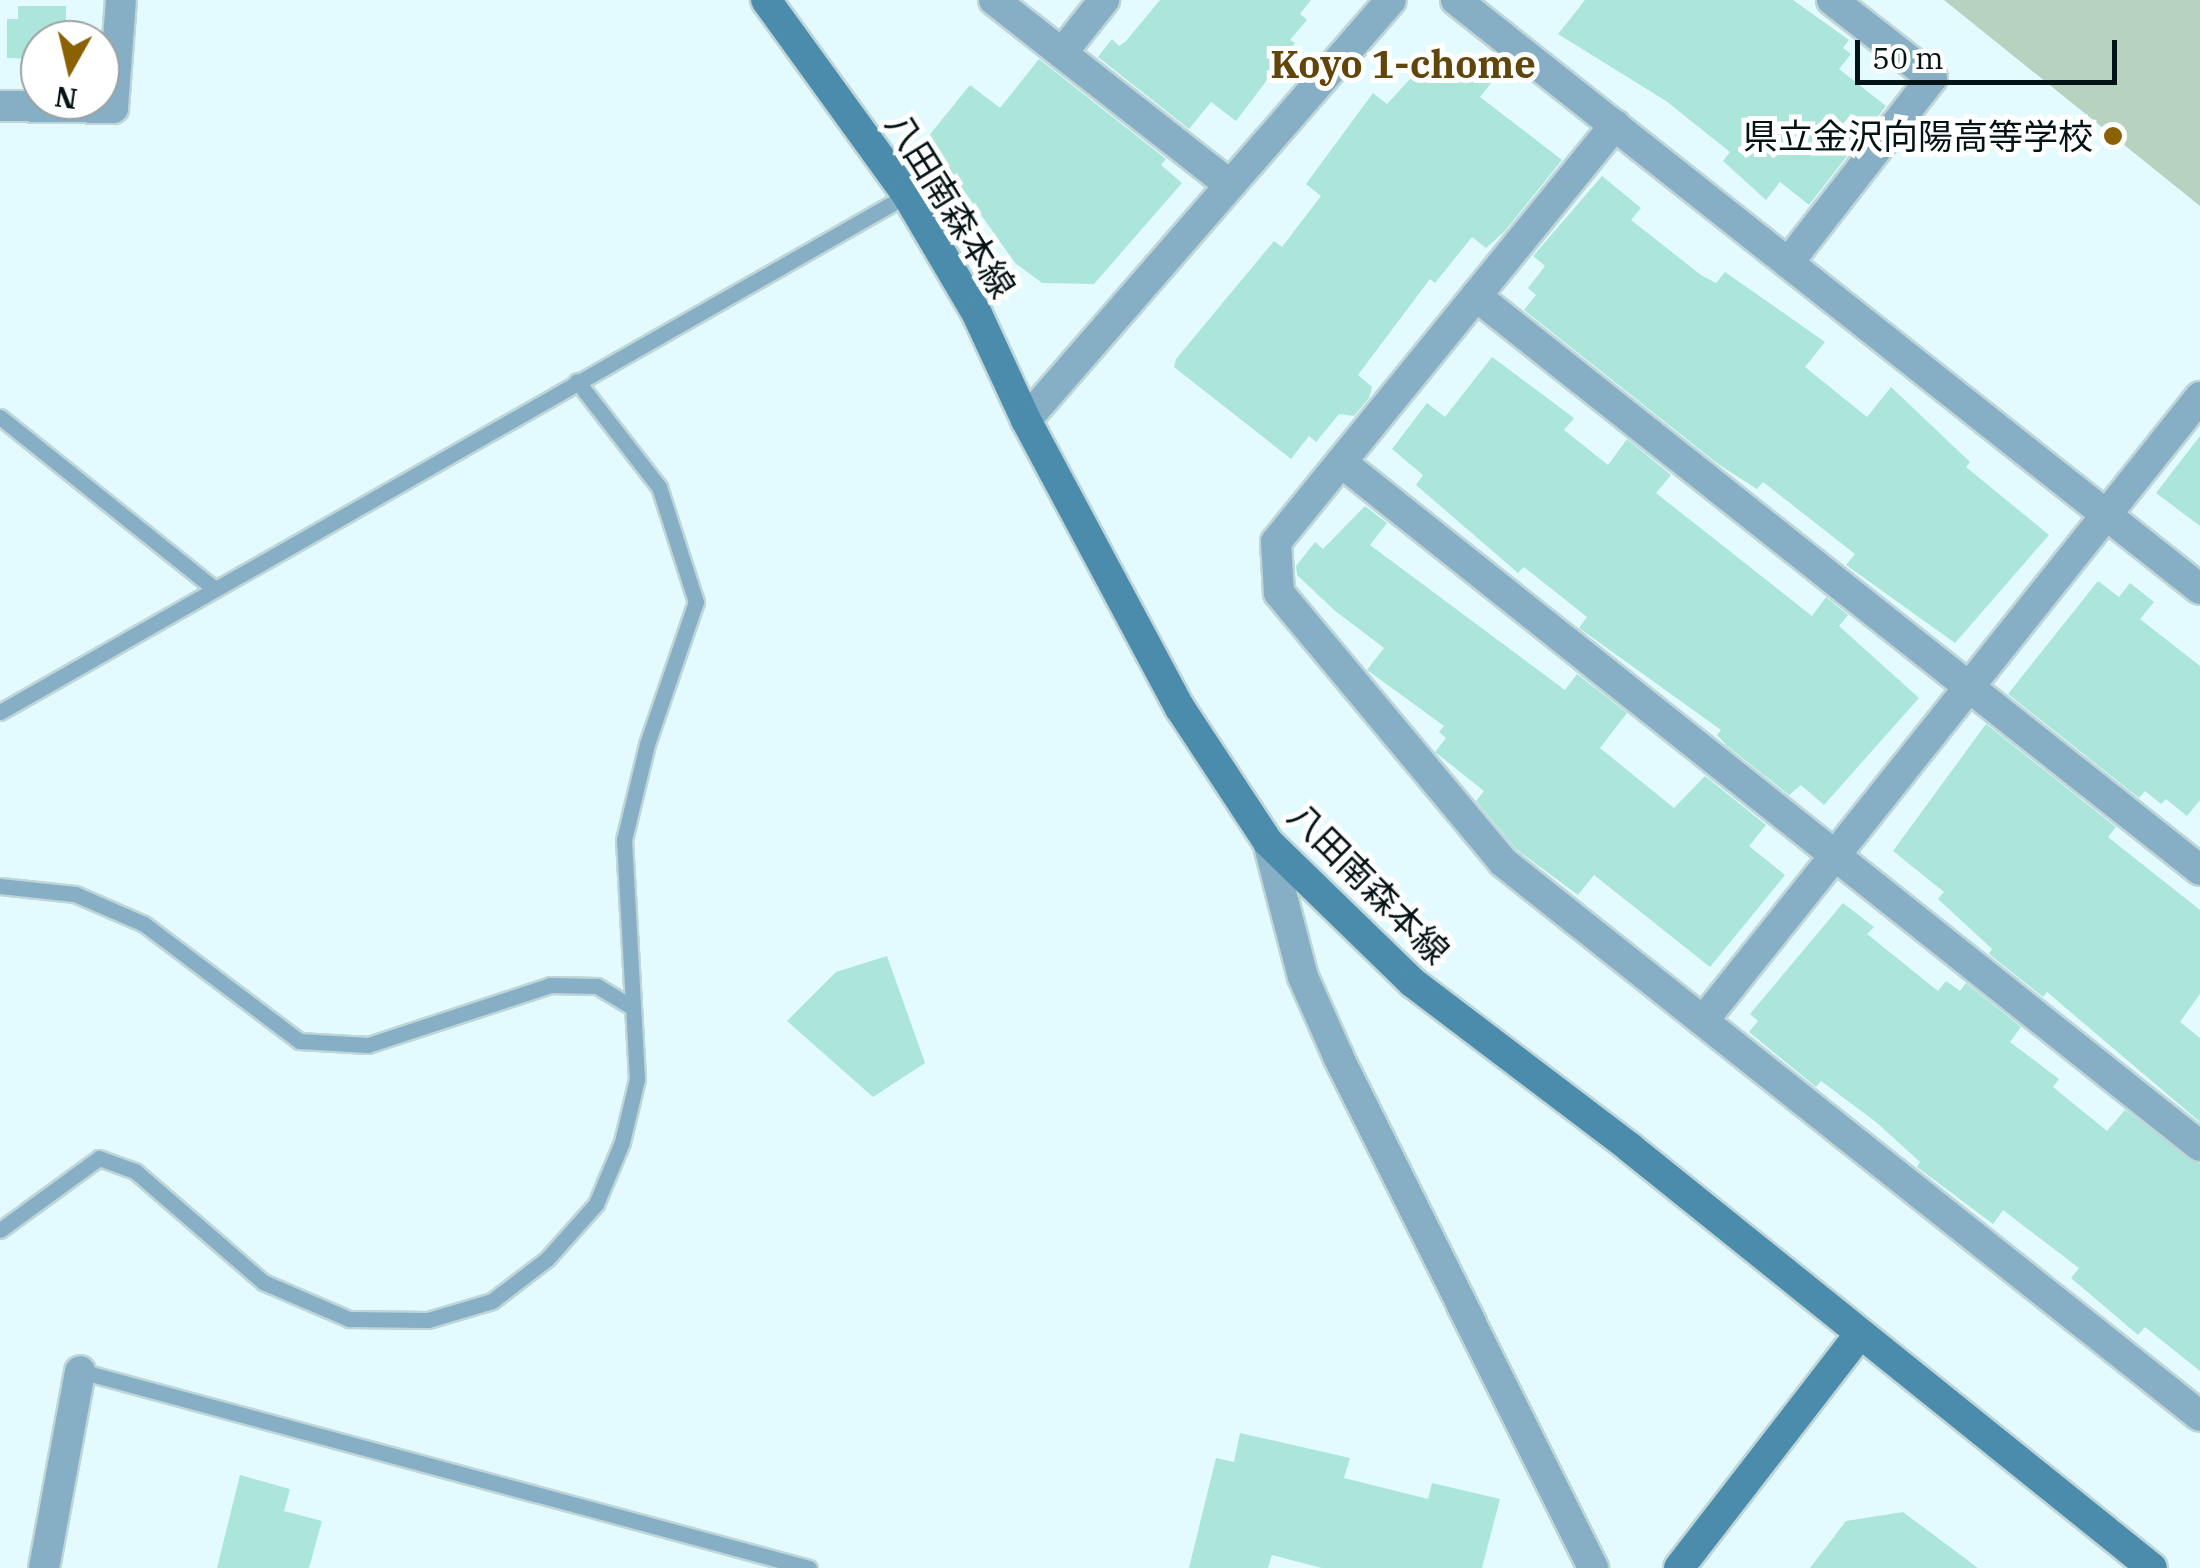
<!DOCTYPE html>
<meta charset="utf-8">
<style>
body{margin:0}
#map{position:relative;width:2200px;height:1568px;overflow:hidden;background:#e3fbfe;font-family:"IBM Plex Serif","Noto Sans JP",serif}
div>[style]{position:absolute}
.green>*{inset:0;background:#b7d2bf}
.building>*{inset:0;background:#ace6da}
.roads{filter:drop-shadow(2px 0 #bfd6d9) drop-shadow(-2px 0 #bfd6d9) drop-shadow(0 2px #bfd6d9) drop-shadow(0 -2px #bfd6d9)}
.lane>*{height:15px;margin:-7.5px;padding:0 7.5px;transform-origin:7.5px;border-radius:7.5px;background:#86afc5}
.street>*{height:30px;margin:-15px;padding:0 15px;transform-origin:15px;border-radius:15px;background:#86afc5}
.secondary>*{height:30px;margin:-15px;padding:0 15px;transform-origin:15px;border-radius:15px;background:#4b8cac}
.dots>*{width:28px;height:28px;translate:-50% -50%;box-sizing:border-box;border:5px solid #fff;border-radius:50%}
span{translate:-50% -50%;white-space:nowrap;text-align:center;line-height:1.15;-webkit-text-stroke:10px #fff;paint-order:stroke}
.poi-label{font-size:35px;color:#041315}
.right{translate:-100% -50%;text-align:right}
.street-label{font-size:35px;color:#041315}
.neighbourhood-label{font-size:38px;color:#62450b;font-weight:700}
.north{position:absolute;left:20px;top:20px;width:100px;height:100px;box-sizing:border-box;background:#fff;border:2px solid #9ba1a1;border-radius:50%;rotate:188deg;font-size:28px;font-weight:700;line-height:40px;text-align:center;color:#041315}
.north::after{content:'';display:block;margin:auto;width:35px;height:45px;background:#8b6103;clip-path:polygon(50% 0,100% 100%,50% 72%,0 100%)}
.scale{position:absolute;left:1855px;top:40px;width:262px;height:45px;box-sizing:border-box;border:5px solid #041315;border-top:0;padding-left:12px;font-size:30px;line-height:35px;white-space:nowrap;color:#041315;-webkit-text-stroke:8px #fff;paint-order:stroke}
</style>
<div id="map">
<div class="green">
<div style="clip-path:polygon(1945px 0,2200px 0,2200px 206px,1944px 0)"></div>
</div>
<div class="building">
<div style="clip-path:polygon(1160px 0,1311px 0,1300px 14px,1307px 20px,1290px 40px,1295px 43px,1236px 121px,1211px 102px,1189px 129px,1098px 57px,1112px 39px,1119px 46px,1126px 41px)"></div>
<div style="clip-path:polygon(1585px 0,1793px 0,1849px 40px,1843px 48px,1851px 54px,1839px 69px,1886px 106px,1809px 205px,1780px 182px,1766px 200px,1723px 161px,1730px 152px,1666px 101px,1558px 34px)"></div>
<div style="clip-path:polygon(18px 6px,66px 6px,66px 40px,40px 40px,40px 59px,7px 58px,7px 19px,18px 19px)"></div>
<div style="clip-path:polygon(1433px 54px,1456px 72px,1466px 60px,1492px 82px,1480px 97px,1562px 160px,1504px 232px,1486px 248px,1472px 237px,1435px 283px,1430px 279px,1358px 375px,1372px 387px,1369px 398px,1354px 416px,1339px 414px,1316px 442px,1309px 436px,1291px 459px,1174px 367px,1176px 359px,1274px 241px,1282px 247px,1321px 196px,1306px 184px,1373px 93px,1387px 104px)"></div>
<div style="clip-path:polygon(1039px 59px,1166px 159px,1161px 165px,1182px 183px,1094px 284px,1042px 283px,1015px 263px,927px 138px,970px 85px,1000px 108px)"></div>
<div style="clip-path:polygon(1602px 176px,1641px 208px,1631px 220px,1701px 275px,1716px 283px,1725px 272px,1825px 342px,1805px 367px,1867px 417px,1891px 387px,1970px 462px,1966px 467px,2049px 535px,1955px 643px,1846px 565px,1855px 554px,1763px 482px,1757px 489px,1718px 464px,1524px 310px,1536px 295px,1528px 288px,1545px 266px,1533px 256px)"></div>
<div style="clip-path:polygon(1492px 357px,1574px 418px,1564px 430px,1608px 465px,1627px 439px,1671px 475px,1656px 493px,1812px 616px,1826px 597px,1848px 615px,1839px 626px,1919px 698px,1824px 805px,1801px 785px,1789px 795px,1726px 745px,1717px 735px,1721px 730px,1579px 628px,1587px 617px,1524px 567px,1518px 573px,1416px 485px,1423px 475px,1392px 449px,1427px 403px,1445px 417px)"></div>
<div style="clip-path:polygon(2200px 436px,2200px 526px,2156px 493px)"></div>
<div style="clip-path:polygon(1365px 506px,1387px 523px,1370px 545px,1565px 690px,1577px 674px,1627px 713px,1600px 748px,1674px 808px,1705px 776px,1766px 825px,1749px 846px,1785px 875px,1710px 967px,1594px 875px,1578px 895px,1516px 849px,1476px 801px,1484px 791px,1435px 752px,1446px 738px,1439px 732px,1444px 726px,1367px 670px,1384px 648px,1334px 610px,1297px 575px,1296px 566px,1315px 542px,1323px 549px)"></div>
<div style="clip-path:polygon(2098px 581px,2119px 597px,2130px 583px,2154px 602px,2140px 619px,2200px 666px,2200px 800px,2187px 816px,2166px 799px,2161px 804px,2145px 791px,2139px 798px,2008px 694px)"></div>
<div style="clip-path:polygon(1986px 724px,2116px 827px,2108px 837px,2200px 910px,2200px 994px,2180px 1022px,2200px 1038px,2200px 1122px,2047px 992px,2043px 997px,1989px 954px,1992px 949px,1938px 899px,1944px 892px,1893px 851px)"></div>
<div style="clip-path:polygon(1843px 903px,1874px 927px,1867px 934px,1938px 991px,1946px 981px,1960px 991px,1966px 983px,2021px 1027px,2010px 1042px,2059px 1079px,2053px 1087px,2107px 1131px,2125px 1110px,2200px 1164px,2200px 1371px,2145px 1327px,2138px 1335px,2071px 1278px,2079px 1268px,2003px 1210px,1993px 1224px,1917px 1167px,1920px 1162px,1876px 1122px,1821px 1081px,1816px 1087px,1749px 1032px,1758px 1021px,1750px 1014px)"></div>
<div style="clip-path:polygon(887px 956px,925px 1063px,873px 1097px,787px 1021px,836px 972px)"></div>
<div style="clip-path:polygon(1240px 1433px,1350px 1458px,1344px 1478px,1428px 1499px,1432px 1483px,1500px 1499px,1482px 1568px,1322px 1568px,1272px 1555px,1268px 1568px,1189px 1568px,1216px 1458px,1234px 1462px)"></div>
<div style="clip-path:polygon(240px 1475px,290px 1489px,284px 1511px,322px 1521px,309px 1568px,217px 1568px)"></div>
<div style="clip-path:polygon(1903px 1512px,1978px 1568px,1810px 1568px,1846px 1521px)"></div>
</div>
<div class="roads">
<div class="lane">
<div style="left:0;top:417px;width:275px;rotate:38.7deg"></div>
<div style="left:0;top:712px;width:1044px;rotate:-29.68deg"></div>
<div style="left:0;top:886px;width:75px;rotate:6.1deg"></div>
<div style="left:75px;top:894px;width:75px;rotate:23.5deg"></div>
<div style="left:144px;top:924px;width:194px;rotate:37deg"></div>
<div style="left:299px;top:1041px;width:69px;rotate:3.3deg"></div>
<div style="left:368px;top:1045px;width:192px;rotate:-18.2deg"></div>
<div style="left:550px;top:985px;width:47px;rotate:1.2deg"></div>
<div style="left:597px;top:986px;width:39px;rotate:31deg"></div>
<div style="left:0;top:1230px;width:122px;rotate:-36deg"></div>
<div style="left:99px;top:1158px;width:38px;rotate:20deg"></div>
<div style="left:135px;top:1171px;width:169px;rotate:40.9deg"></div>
<div style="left:263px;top:1282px;width:94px;rotate:23.3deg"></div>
<div style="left:349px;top:1319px;width:79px;rotate:0.7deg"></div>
<div style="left:428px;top:1320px;width:67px;rotate:-16.5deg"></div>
<div style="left:492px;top:1301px;width:69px;rotate:-37.4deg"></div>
<div style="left:547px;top:1259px;width:74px;rotate:-48.3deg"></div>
<div style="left:596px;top:1204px;width:67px;rotate:-67.2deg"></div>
<div style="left:622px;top:1142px;width:65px;rotate:-76.6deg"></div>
<div style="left:637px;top:1079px;width:239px;rotate:-93.1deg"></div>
<div style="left:624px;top:840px;width:99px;rotate:-76.5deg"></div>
<div style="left:647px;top:744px;width:150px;rotate:-71deg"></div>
<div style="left:696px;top:602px;width:121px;rotate:-107.8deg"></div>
<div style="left:659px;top:487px;width:134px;rotate:-127.7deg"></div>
<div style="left:80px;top:1371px;width:755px;rotate:15.12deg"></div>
</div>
<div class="street">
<div style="left:994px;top:0;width:300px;rotate:38.1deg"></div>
<div style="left:1456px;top:0;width:949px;rotate:38.37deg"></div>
<div style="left:1062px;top:53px;width:68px;rotate:-51.6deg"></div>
<div style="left:0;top:106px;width:113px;rotate:1deg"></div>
<div style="left:113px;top:108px;width:108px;rotate:-85.8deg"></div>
<div style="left:1615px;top:125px;width:537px;rotate:129.11deg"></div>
<div style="left:1276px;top:542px;width:51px;rotate:86.6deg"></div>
<div style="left:1279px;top:593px;width:350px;rotate:50.2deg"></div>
<div style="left:1503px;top:862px;width:890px;rotate:38.48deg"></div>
<div style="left:1788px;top:263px;width:234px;rotate:-52.1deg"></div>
<div style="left:1932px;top:78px;width:127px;rotate:-142deg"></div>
<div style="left:1476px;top:296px;width:924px;rotate:38.41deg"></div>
<div style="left:1026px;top:420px;width:556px;rotate:-49.01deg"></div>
<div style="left:1341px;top:462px;width:1098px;rotate:38.53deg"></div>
<div style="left:1268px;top:842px;width:139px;rotate:75.5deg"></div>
<div style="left:1303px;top:977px;width:86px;rotate:66.1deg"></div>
<div style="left:1338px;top:1056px;width:572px;rotate:63.52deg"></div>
<div style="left:1703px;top:1021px;width:798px;rotate:-51.46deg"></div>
<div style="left:44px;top:1568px;width:200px;rotate:-79.6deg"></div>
</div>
<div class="secondary">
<div style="left:766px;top:0;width:241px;rotate:54.1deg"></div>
<div style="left:907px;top:195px;width:138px;rotate:59.5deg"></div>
<div style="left:977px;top:314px;width:117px;rotate:65.2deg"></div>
<div style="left:1026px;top:420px;width:327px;rotate:61.9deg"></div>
<div style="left:1180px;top:708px;width:160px;rotate:56.7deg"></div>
<div style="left:1268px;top:842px;width:201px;rotate:44.2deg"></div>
<div style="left:1412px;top:982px;width:273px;rotate:37.2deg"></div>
<div style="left:1629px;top:1147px;width:671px;rotate:38.83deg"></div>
<div style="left:1679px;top:1568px;width:291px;rotate:-52.3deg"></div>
</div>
</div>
<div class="dots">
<div style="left:2113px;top:136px;background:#8b6103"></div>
</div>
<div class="poi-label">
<span class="right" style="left:2093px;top:136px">県立金沢向陽高等学校</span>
</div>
<div class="street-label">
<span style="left:951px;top:205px;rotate:58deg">八田南森本線</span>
<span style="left:1369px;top:883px;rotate:45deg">八田南森本線</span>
</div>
<div class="neighbourhood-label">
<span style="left:1403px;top:64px">Koyo 1-chome</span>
</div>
<div class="north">N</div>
<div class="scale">50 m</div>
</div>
